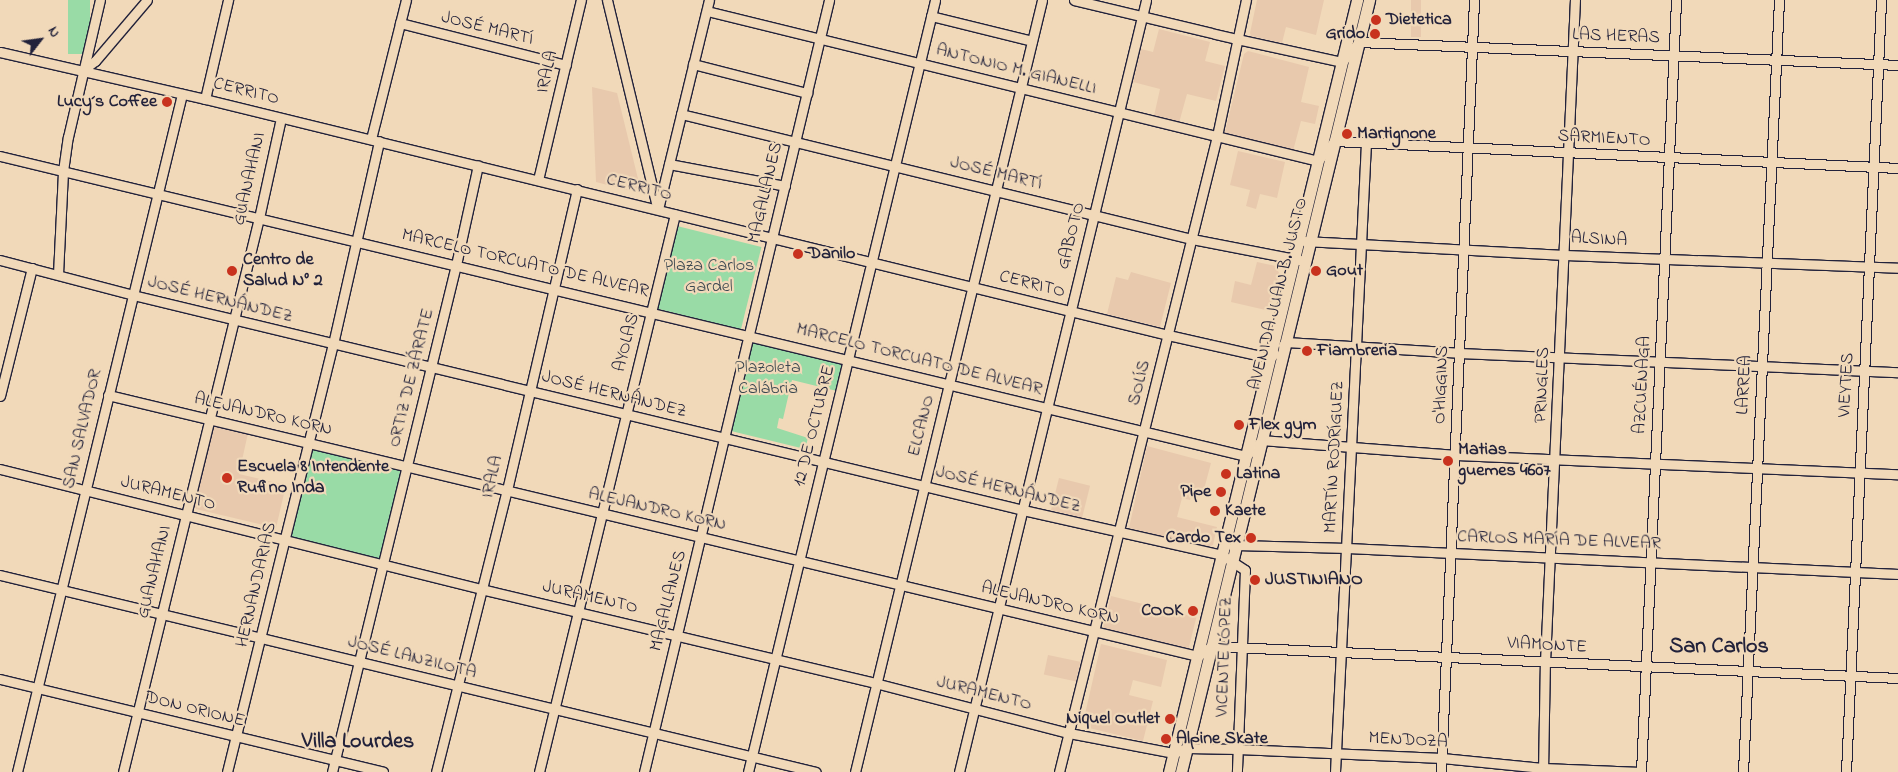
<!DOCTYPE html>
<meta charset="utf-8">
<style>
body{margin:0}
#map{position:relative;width:1898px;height:772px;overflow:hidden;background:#f1d9b9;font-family:"Indie Flower",sans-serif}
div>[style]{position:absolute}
.built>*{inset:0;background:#e8c9ad;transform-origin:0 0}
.green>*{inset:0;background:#99dba6;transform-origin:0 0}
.roads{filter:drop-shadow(1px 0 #22223b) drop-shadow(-1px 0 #22223b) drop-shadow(0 1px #22223b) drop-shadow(0 -1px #22223b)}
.minor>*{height:9px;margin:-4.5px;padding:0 4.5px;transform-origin:4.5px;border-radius:4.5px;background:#f1d9b9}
.major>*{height:11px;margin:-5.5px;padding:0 5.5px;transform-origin:5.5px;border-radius:5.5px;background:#f1d9b9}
.dots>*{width:14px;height:14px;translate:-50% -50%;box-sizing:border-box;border:2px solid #f1d9b9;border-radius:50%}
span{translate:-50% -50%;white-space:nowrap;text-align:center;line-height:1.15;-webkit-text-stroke:4.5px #f1d9b9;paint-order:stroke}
.poi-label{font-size:18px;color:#22223b;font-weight:700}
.left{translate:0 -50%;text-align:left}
.right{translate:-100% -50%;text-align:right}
.street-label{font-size:18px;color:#22223b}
.park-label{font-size:18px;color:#3a4750}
.district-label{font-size:22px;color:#22223b;font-weight:700}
.north{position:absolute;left:15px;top:15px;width:50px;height:50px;-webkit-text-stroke:4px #f1d9b9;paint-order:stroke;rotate:60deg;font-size:14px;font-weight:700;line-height:20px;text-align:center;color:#22223b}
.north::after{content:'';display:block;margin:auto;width:18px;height:22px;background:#22223b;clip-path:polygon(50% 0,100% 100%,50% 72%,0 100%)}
</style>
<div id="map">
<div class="built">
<div style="clip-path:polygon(1257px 0,1324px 0,1316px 35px,1286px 27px,1282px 43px,1251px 36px,1250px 33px)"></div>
<div style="left:1411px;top:0;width:10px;height:37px"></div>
<div style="clip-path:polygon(1159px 29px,1210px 42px,1205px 61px,1225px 66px,1216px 101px,1187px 94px,1179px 123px,1154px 116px,1160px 89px,1133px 82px,1141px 49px,1153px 52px)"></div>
<div style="clip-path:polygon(1248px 51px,1309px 67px,1301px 102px,1319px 106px,1315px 124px,1301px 121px,1293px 151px,1226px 134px,1225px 132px,1244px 54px)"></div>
<div style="clip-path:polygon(592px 87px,617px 93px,641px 191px,639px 193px,596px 182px)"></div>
<div style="clip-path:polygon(1238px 151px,1285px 162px,1277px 198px,1260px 194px,1256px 209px,1246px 206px,1250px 190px,1230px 185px)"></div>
<div style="clip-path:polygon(1257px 262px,1276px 266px,1279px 273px,1270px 311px,1231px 302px,1235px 281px,1251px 285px)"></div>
<div style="clip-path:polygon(1131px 272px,1171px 283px,1160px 327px,1107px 314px,1116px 277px,1128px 280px)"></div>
<div style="clip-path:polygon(213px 425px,248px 433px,239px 474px,286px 485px,276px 528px,196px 509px,194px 504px)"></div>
<div style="clip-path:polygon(1147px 446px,1211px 463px,1203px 493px,1192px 490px,1190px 500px,1182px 498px,1177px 517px,1217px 527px,1213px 545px,1208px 547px,1129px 528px)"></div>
<div style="left:1059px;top:478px;width:32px;height:33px;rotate:14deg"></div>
<div style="left:1111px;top:596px;width:88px;height:33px;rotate:14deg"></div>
<div style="clip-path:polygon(1101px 644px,1167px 660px,1161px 687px,1133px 680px,1129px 695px,1153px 701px,1143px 741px,1085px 727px,1083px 723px)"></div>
<div style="left:1048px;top:655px;width:33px;height:20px;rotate:12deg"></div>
</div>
<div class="green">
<div style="left:68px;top:0;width:22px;height:54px"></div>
<div style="left:677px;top:226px;width:87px;height:85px;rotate:14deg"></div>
<div style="clip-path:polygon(752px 341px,843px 363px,837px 391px,792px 380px,783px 419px,779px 418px,777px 428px,808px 438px,805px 449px,731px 431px)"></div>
<div style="left:309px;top:443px;width:101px;height:100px;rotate:13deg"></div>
</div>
<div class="roads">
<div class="minor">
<div style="left:607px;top:0;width:212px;rotate:76.4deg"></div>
<div style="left:1074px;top:0;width:168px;rotate:13.5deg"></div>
<div style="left:1237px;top:39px;width:107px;rotate:12.4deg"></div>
<div style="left:1342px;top:62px;width:26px;rotate:-50deg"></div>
<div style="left:1359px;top:42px;width:539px;rotate:2.44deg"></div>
<div style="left:707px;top:11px;width:629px;rotate:13.79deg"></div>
<div style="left:1318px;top:161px;width:26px;rotate:-51deg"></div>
<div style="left:1334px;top:141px;width:565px;rotate:2.74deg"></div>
<div style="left:931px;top:16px;width:104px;rotate:13.9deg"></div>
<div style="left:400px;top:23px;width:171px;rotate:14.2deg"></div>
<div style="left:0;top:52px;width:210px;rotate:12.9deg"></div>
<div style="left:205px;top:99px;width:991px;rotate:13.77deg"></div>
<div style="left:1168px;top:335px;width:105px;rotate:12.7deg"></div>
<div style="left:1270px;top:358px;width:6px;rotate:-45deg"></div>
<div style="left:693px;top:64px;width:118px;rotate:14.3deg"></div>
<div style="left:83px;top:70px;width:15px;rotate:-37deg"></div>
<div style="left:95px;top:61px;width:80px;rotate:-49.6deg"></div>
<div style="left:205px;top:99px;width:102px;rotate:-76.9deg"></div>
<div style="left:681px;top:114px;width:526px;rotate:13.75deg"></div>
<div style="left:1192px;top:239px;width:110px;rotate:11deg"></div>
<div style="left:371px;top:139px;width:143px;rotate:-75.9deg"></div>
<div style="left:0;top:156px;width:1282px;rotate:13.54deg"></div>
<div style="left:1246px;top:456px;width:23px;rotate:-45deg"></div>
<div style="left:1262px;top:440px;width:194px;rotate:4.4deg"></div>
<div style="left:1455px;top:455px;width:443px;rotate:2.5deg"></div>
<div style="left:669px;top:164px;width:118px;rotate:10.7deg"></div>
<div style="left:538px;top:180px;width:185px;rotate:-76.6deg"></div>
<div style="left:658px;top:209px;width:215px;rotate:-76.3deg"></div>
<div style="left:1304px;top:241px;width:261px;rotate:3.1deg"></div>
<div style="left:1565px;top:255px;width:333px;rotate:2.2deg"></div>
<div style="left:0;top:260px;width:138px;rotate:14.7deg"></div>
<div style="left:133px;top:295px;width:916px;rotate:13.58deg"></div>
<div style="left:1023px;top:510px;width:204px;rotate:12.7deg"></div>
<div style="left:1222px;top:555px;width:27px;rotate:33deg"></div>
<div style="left:1245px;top:570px;width:202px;rotate:92.3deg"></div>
<div style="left:58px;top:274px;width:103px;rotate:-87.2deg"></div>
<div style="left:63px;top:171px;width:34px;rotate:-82deg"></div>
<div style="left:68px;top:137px;width:141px;rotate:-76.9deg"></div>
<div style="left:1283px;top:345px;width:4px;rotate:-45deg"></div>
<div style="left:1286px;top:342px;width:173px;rotate:3.6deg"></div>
<div style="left:1459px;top:353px;width:439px;rotate:2.5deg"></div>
<div style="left:108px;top:395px;width:1121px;rotate:13.47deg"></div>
<div style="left:1198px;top:656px;width:17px;rotate:-36deg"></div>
<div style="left:1212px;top:646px;width:687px;rotate:2.67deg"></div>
<div style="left:0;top:396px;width:132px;rotate:-76deg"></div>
<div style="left:0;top:469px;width:496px;rotate:14deg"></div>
<div style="left:481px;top:589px;width:405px;rotate:13.4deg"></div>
<div style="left:875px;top:683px;width:200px;rotate:14.5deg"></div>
<div style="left:1069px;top:733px;width:107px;rotate:10.8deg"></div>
<div style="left:1174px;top:753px;width:14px;rotate:-21deg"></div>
<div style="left:1187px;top:748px;width:51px;rotate:1.1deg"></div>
<div style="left:1238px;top:749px;width:204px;rotate:2.5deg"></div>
<div style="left:1442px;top:758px;width:101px;rotate:5.7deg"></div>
<div style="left:1543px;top:768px;width:98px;rotate:2.3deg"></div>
<div style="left:1233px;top:547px;width:4px;rotate:-34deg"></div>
<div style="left:1236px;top:545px;width:111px;rotate:1.5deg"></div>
<div style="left:1347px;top:548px;width:552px;rotate:2.7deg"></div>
<div style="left:0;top:575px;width:839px;rotate:13.57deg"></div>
<div style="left:0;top:679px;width:394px;rotate:13.6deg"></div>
<div style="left:17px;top:772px;width:698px;rotate:-76.32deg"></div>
<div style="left:123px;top:772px;width:570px;rotate:-76.21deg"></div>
<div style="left:259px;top:218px;width:102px;rotate:-77.6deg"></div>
<div style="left:227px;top:772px;width:441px;rotate:-76.1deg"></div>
<div style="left:333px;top:344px;width:208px;rotate:-77.2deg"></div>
<div style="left:332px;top:772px;width:522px;rotate:-76.26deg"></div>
<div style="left:456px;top:265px;width:102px;rotate:-77.6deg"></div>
<div style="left:436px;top:772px;width:291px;rotate:-75.9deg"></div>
<div style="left:507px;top:490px;width:309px;rotate:-76.9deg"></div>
<div style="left:539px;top:772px;width:574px;rotate:-76.3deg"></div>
<div style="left:644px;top:772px;width:794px;rotate:-76.52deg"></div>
<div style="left:748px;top:772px;width:794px;rotate:-76.38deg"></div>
<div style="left:855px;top:772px;width:794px;rotate:-76.38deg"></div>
<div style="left:959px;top:772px;width:794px;rotate:-76.38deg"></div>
<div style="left:1059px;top:772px;width:655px;rotate:-76.05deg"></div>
<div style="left:1217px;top:136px;width:139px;rotate:-78deg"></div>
<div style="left:1335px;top:772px;width:630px;rotate:-87.18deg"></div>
<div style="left:1441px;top:772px;width:773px;rotate:-87.55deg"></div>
<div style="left:1543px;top:772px;width:110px;rotate:-89deg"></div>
<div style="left:1545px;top:662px;width:663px;rotate:-87.41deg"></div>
<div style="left:1641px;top:772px;width:773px;rotate:-87.4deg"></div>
<div style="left:1743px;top:772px;width:773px;rotate:-87.33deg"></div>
<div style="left:1846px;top:772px;width:773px;rotate:-87.4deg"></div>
</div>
<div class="major">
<div style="left:1169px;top:772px;width:795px;rotate:-76.31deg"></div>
<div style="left:1181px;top:772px;width:795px;rotate:-76.31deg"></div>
</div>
</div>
<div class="dots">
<div style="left:1376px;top:20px;background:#c8321e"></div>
<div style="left:1375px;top:34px;background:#c8321e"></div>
<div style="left:167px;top:102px;background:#c8321e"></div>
<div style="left:1347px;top:134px;background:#c8321e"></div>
<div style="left:798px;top:254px;background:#c8321e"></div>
<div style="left:232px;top:271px;background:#c8321e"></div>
<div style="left:1316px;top:271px;background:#c8321e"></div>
<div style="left:1307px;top:351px;background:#c8321e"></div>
<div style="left:1239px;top:425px;background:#c8321e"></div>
<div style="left:1448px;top:461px;background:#c8321e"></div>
<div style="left:1226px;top:474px;background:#c8321e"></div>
<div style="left:227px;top:478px;background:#c8321e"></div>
<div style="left:1221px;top:492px;background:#c8321e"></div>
<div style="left:1215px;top:511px;background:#c8321e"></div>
<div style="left:1251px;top:538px;background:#c8321e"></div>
<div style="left:1255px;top:580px;background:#c8321e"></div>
<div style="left:1193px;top:611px;background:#c8321e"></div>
<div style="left:1170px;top:719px;background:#c8321e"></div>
<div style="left:1166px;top:739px;background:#c8321e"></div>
</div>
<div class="poi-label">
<span class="left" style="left:1386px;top:20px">Dietetica</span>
<span class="right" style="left:1365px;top:34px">Grido</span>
<span class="right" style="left:157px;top:102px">Lucy´s Coffee</span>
<span class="left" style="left:1357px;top:134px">Martignone</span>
<span class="left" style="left:808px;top:254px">Danilo</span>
<span class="left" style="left:243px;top:271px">Centro de<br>Salud N° 2</span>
<span class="left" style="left:1326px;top:271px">Gout</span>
<span class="left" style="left:1317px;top:351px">Fiambreria</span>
<span class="left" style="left:1249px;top:425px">Flex gym</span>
<span class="left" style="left:1458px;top:461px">Matias<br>guemes 4607</span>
<span class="left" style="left:237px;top:478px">Escuela 8 Intendente<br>Rufino Inda</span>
<span class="left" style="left:1236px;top:474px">Latina</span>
<span class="right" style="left:1211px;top:492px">Pipe</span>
<span class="left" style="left:1225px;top:511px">Kaete</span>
<span class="right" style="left:1241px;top:538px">Cardo Tex</span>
<span class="left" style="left:1265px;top:580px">JUSTINIANO</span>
<span class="right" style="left:1183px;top:611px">COOK</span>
<span class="right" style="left:1160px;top:719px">Niquel Outlet</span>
<span class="left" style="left:1176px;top:739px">Alpine Skate</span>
</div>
<div class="street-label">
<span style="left:487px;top:29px;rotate:14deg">JOSÉ MARTÍ</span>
<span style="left:1616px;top:37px;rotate:2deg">LAS HERAS</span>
<span style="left:1016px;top:70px;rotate:14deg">ANTONIO M. GIANELLI</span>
<span style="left:548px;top:72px;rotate:-77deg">IRALA</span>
<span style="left:246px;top:92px;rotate:14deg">CERRITO</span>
<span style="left:1604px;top:139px;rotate:3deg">SARMIENTO</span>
<span style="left:996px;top:174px;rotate:14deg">JOSÉ MARTÍ</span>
<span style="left:250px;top:179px;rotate:-77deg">GUANAHANI</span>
<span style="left:639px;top:188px;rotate:14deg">CERRITO</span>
<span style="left:766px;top:193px;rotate:-77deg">MAGALLANES</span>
<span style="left:1072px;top:236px;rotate:-76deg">GABOTO</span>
<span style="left:1599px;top:240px;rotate:3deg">ALSINA</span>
<span style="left:525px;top:264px;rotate:13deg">MARCELO TORCUATO DE ALVEAR</span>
<span style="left:1032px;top:285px;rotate:14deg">CERRITO</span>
<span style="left:1279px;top:294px;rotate:-76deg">AVENIDA JUAN B. JUSTO</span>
<span style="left:220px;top:300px;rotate:14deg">JOSÉ HERNÁNDEZ</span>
<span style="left:627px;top:343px;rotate:-76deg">AYOLAS</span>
<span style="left:919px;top:360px;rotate:14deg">MARCELO TORCUATO DE ALVEAR</span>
<span style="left:412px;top:378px;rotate:-76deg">ORTIZ DE ZÁRATE</span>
<span style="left:1140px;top:383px;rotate:-76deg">SOLÍS</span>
<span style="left:1442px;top:385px;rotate:-88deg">O'HIGGINS</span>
<span style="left:1543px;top:385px;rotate:-88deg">PRINGLES</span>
<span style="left:1643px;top:385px;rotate:-87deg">AZCUÉNAGA</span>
<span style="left:1745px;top:385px;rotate:-87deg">LARREA</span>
<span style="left:1847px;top:385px;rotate:-87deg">VIEYTES</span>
<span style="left:614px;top:395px;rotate:14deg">JOSÉ HERNÁNDEZ</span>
<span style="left:263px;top:415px;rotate:13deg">ALEJANDRO KORN</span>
<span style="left:815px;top:426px;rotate:-76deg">12 DE OCTUBRE</span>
<span style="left:922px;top:426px;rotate:-76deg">ELCANO</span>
<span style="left:83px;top:429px;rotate:-77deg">SAN SALVADOR</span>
<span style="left:1335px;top:457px;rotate:-87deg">MARTÍN RODRÍGUEZ</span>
<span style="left:493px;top:477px;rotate:-77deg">IRALA</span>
<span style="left:1008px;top:490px;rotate:14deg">JOSÉ HERNÁNDEZ</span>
<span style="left:168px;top:494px;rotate:14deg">JURAMENTO</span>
<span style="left:657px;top:510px;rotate:13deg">ALEJANDRO KORN</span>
<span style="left:1559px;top:541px;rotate:2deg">CARLOS MARÍA DE ALVEAR</span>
<span style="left:155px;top:572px;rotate:-76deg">GUANAHANI</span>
<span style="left:257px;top:585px;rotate:-77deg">HERNANDARIAS</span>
<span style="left:590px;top:598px;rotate:13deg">JURAMENTO</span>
<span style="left:669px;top:601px;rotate:-76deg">MAGALLANES</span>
<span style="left:1050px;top:604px;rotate:13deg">ALEJANDRO KORN</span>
<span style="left:1547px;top:646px;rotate:3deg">VIAMONTE</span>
<span style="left:1225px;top:657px;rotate:-88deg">VICENTE LÓPEZ</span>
<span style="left:412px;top:658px;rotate:14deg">JOSÉ LANZILOTA</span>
<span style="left:984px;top:694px;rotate:14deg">JURAMENTO</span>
<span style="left:195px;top:710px;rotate:14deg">DON ORIONE</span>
<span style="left:1408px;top:741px;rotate:3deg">MENDOZA</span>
</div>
<div class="park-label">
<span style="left:709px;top:277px">Plaza Carlos<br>Gardel</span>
<span style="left:768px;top:379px">Plazoleta<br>Calábria</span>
</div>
<div class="district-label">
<span style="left:1719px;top:648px">San Carlos</span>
<span style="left:358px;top:743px">Villa Lourdes</span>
</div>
<div class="north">N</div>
</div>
